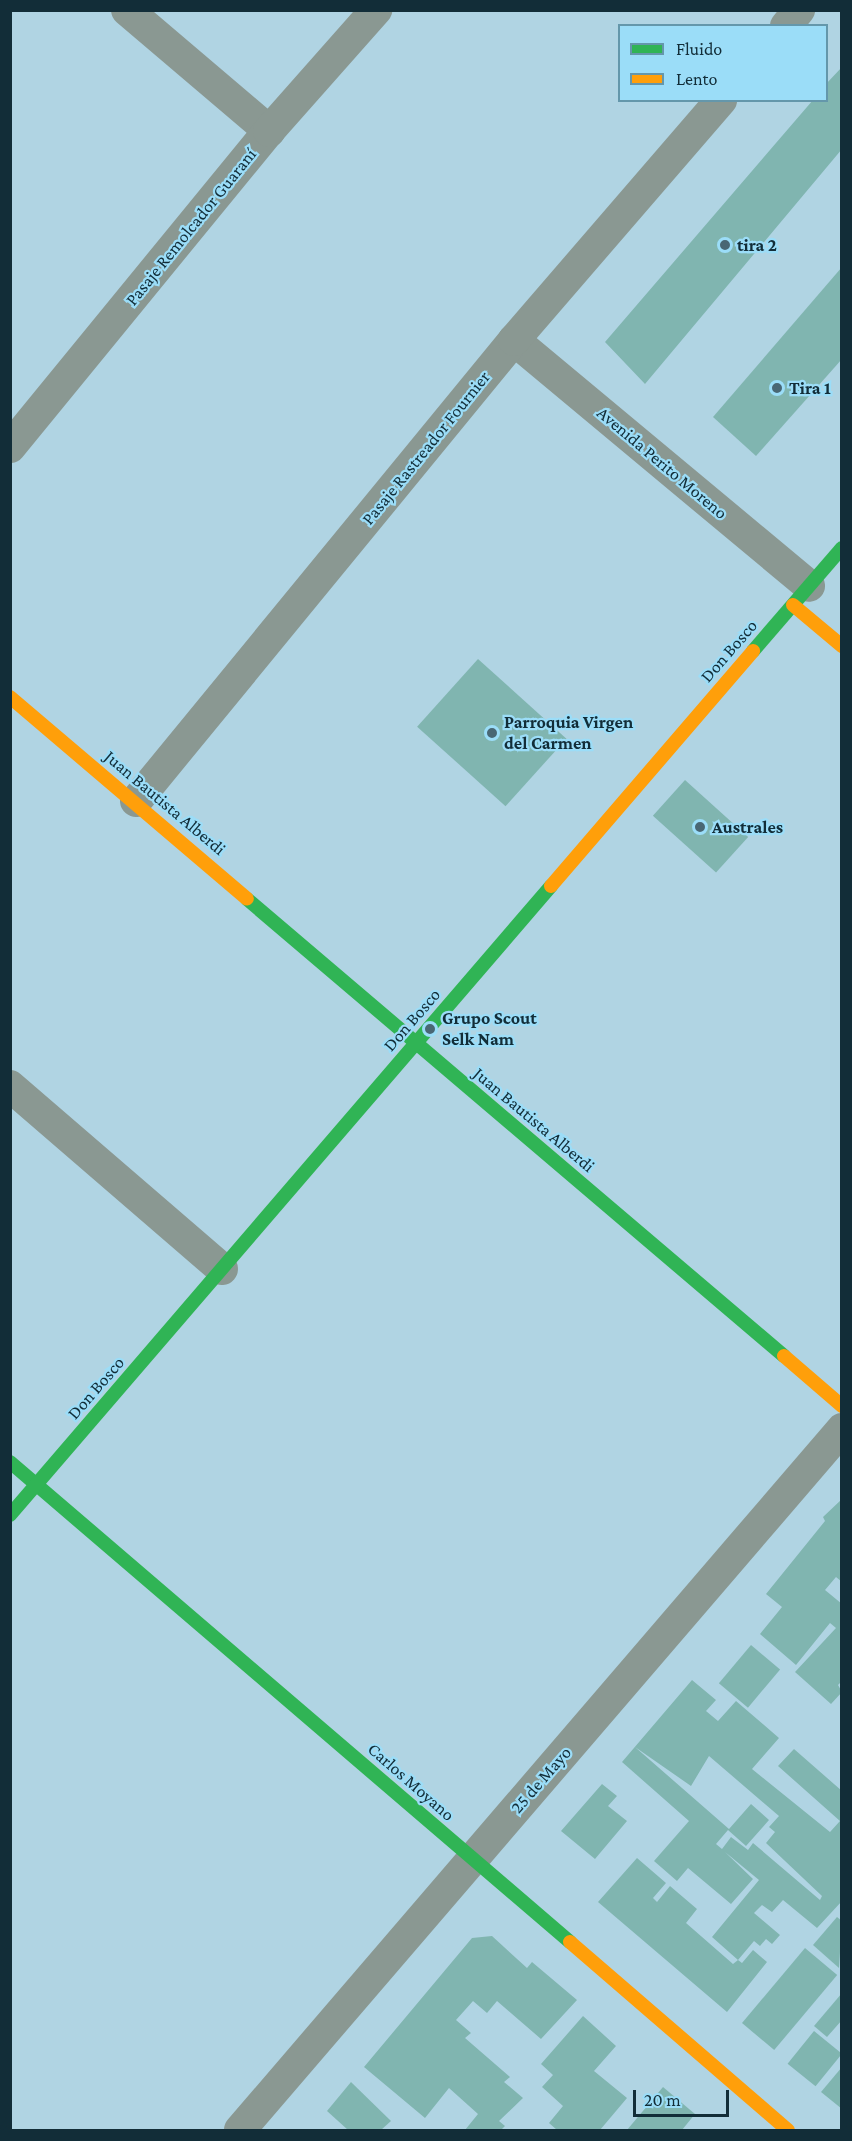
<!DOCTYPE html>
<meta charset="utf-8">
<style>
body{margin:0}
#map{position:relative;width:852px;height:2141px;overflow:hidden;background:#b0d4e3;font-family:"Crimson Pro",serif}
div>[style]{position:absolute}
.building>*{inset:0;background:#80b5b0;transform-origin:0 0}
.street>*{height:32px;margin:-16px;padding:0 16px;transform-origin:16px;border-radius:16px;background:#8a9892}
.fast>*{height:14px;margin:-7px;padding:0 7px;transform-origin:7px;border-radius:7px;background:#30b455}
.slow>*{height:14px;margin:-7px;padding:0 7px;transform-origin:7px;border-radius:7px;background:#ff9f0a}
.dots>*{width:16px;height:16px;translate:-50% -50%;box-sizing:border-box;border:3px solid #9bddf8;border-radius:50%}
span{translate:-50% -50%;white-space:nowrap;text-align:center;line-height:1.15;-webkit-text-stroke:4.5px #9bddf8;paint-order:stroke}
.street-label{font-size:18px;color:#122d38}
.poi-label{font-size:18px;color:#122d38;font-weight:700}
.left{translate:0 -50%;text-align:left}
.frame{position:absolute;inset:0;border:12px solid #122d38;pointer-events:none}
.legend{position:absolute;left:618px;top:24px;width:210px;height:78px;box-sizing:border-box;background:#9bddf8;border:2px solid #6497ab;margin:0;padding:8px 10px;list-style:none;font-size:18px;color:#122d38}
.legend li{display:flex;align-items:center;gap:12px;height:30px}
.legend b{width:30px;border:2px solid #6497ab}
.scale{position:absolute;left:633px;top:2090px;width:96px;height:27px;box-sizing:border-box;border:3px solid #122d38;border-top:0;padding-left:8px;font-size:18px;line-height:21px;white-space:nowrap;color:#122d38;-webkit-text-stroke:4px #9bddf8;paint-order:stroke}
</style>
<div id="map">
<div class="building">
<div style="clip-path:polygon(842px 67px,842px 149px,645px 384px,605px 342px,813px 100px,826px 100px,826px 84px)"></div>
<div style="clip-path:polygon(842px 267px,842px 359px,756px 456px,713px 417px)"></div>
<div style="left:478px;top:659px;width:119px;height:91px;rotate:42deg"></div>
<div style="left:685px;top:780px;width:85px;height:48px;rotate:42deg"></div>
<div style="clip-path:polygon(842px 1499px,842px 1582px,836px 1577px,825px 1590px,842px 1604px,842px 1681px,838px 1685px,842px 1692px,831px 1704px,795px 1672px,836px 1628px,830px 1623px,796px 1665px,760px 1634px,782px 1607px,766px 1594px,825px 1521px,823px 1517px)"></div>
<div style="left:751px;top:1645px;width:38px;height:50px;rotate:40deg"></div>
<div style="clip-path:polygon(evenodd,692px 1680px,716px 1700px,706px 1711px,718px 1721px,736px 1701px,779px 1738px,752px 1769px,830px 1832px,840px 1821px,778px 1766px,794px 1749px,842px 1791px,842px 1901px,817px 1928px,783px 1900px,772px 1912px,762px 1905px,754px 1913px,780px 1935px,772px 1944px,766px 1939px,760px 1946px,754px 1941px,738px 1960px,712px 1937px,759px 1880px,725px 1852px,753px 1879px,731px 1904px,688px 1868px,677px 1881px,654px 1861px,689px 1821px,622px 1762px,692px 1680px,635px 1747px,691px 1786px,709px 1756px,779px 1816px,769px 1827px,775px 1832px,766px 1843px,822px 1896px,820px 1900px,753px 1843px,748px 1850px,731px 1837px,722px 1849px,716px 1844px,728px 1830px,746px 1846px,769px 1820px,751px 1804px,729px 1829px,635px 1747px)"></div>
<div style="clip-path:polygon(602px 1784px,617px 1796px,608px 1806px,627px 1821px,595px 1859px,561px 1831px)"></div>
<div style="clip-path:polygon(637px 1858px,666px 1883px,653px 1898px,657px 1902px,670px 1886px,697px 1909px,686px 1923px,733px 1964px,738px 1960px,742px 1963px,753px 1950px,767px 1962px,727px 2012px,598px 1902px)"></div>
<div style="clip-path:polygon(837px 1917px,842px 1921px,839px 1968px,813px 1945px)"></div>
<div style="clip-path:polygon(492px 1936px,527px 1968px,532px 1962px,577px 2000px,541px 2039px,497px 2001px,487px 2013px,473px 2001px,456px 2020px,471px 2033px,465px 2038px,510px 2077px,504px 2082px,523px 2098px,499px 2121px,505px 2126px,501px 2130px,465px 2130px,478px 2114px,449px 2088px,425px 2118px,364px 2067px,472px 1938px)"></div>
<div style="left:805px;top:1948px;width:42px;height:98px;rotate:40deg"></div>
<div style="clip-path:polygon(842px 1993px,842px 2020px,827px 2037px,814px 2026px)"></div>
<div style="clip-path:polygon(583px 2016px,616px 2046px,594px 2071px,627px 2098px,600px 2130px,557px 2130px,549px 2123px,563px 2106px,542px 2087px,553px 2075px,541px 2064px)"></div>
<div style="left:814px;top:2031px;width:36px;height:42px;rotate:39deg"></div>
<div style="clip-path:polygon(842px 2067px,842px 2109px,821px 2092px)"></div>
<div style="clip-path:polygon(351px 2082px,391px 2121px,381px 2130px,348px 2130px,327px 2111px)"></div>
<div style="clip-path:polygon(663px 2087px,695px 2114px,682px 2130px,627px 2130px)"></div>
</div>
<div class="street">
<div style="left:127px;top:10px;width:187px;rotate:40.4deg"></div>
<div style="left:786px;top:26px;width:21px;rotate:-51deg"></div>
<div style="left:514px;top:340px;width:384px;rotate:39.8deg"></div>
<div style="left:10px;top:447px;width:409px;rotate:-50.7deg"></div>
<div style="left:269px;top:131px;width:162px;rotate:-48.5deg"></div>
<div style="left:136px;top:801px;width:596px;rotate:-50.65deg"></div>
<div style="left:514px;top:340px;width:317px;rotate:-49.2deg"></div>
<div style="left:10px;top:1086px;width:280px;rotate:40.8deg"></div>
<div style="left:240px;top:2130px;width:924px;rotate:-49.34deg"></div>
</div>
<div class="fast">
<div style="left:753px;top:651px;width:136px;rotate:-49.2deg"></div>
<div style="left:247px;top:899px;width:705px;rotate:40.4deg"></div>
<div style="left:10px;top:1462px;width:738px;rotate:40.6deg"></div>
<div style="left:10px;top:1515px;width:830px;rotate:-49.3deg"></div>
</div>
<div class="slow">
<div style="left:793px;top:605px;width:64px;rotate:39.9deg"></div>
<div style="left:10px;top:697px;width:311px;rotate:40.4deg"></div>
<div style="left:551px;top:886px;width:310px;rotate:-49.3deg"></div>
<div style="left:784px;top:1356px;width:77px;rotate:40.8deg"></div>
<div style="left:570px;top:1942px;width:288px;rotate:40.8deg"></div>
</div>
<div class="dots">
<div style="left:725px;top:245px;background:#496774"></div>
<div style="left:777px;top:388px;background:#496774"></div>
<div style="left:492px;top:733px;background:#496774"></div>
<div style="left:700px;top:827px;background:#496774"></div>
<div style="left:430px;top:1029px;background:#496774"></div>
</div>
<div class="street-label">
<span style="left:191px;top:227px;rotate:-51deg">Pasaje Remolcador Guaraní</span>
<span style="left:426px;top:448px;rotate:-51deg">Pasaje Rastreador Fournier</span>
<span style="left:662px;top:463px;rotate:40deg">Avenida Perito Moreno</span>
<span style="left:729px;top:651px;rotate:-49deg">Don Bosco</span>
<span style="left:165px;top:803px;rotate:40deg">Juan Bautista Alberdi</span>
<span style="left:412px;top:1020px;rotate:-49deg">Don Bosco</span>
<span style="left:534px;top:1120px;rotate:40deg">Juan Bautista Alberdi</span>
<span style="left:96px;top:1388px;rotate:-49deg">Don Bosco</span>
<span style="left:541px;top:1780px;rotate:-49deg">25 de Mayo</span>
<span style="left:411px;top:1782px;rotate:41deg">Carlos Moyano</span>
</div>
<div class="poi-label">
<span class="left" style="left:737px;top:245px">tira 2</span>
<span class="left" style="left:789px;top:388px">Tira 1</span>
<span class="left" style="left:504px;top:733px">Parroquia Virgen<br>del Carmen</span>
<span class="left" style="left:712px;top:827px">Australes</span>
<span class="left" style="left:442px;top:1029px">Grupo Scout<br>Selk Nam</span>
</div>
<div class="frame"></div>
<ul class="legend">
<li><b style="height:8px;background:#30b455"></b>Fluido</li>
<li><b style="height:8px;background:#ff9f0a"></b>Lento</li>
</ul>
<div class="scale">20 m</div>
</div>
